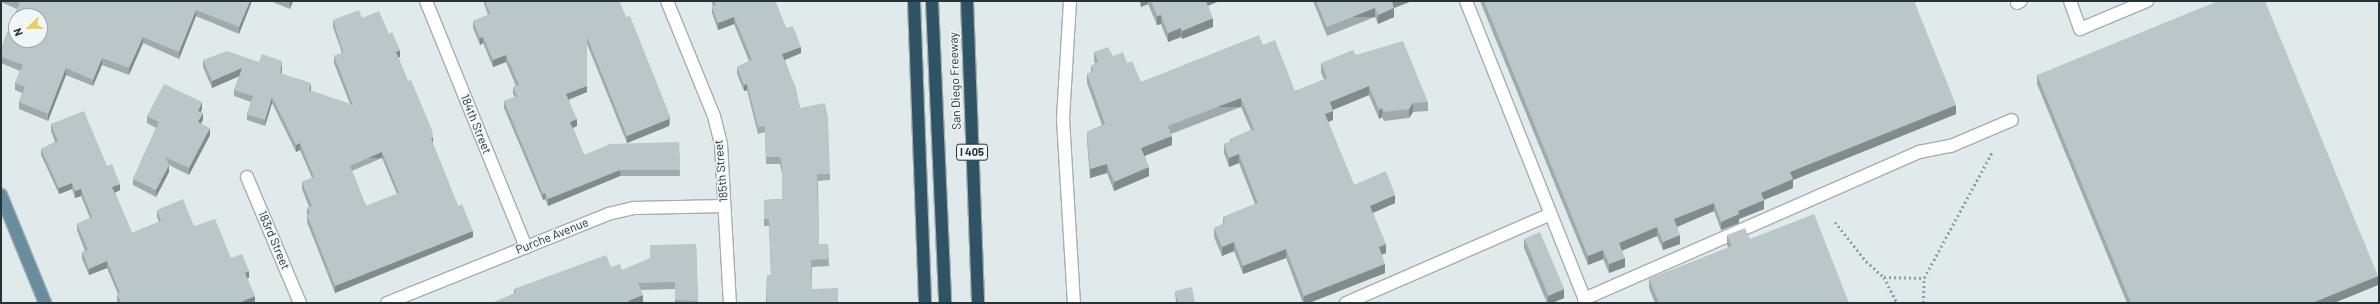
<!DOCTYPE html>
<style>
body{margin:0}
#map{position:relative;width:2380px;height:304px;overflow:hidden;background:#e1eaeb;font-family:Barlow,sans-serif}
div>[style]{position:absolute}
.path>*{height:2.5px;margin-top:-1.25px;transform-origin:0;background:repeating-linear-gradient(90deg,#83a2ac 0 2px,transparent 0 5px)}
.roads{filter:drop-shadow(1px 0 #a4afb2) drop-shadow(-1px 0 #a4afb2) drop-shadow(0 1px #a4afb2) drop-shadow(0 -1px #a4afb2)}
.minor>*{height:12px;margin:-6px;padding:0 6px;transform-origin:6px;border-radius:6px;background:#fff}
.major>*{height:12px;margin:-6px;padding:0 6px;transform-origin:6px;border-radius:6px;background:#688d9e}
.highway>*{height:12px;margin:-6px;padding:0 6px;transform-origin:6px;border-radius:6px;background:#305265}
.wall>*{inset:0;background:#a0aaac}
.shaded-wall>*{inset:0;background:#828b8c;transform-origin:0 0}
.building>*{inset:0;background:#bac6c8;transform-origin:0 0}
span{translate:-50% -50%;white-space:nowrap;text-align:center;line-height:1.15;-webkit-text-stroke:3px #f1f7f8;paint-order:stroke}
.shield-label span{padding:1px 3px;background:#f1f7f8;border:1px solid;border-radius:3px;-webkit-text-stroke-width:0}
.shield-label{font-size:11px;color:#23333a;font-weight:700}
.street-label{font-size:12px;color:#23333a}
.frame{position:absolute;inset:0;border:2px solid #23333a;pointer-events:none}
.north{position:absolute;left:8px;top:8px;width:40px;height:40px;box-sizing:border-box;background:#f1f7f8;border:1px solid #9fa9ac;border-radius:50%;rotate:248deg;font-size:11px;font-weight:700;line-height:16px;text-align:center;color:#23333a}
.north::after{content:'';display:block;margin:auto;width:14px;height:18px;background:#e9cf61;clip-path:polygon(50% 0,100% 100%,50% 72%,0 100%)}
</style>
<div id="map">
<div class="path">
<div style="left:1835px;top:222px;width:50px;rotate:51.5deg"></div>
<div style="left:1866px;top:261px;width:24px;rotate:42deg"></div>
<div style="left:1884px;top:277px;width:40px;rotate:1.4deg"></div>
<div style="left:1884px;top:277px;width:29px;rotate:63deg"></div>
<div style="left:1923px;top:303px;width:25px;rotate:-88deg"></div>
<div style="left:1924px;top:278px;width:143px;rotate:-61.6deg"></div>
</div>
<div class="roads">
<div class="minor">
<div style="left:426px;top:1px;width:266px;rotate:67.9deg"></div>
<div style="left:667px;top:1px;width:124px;rotate:67.8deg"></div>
<div style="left:714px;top:116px;width:29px;rotate:76deg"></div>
<div style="left:721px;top:144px;width:159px;rotate:86.8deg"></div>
<div style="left:1070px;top:1px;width:118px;rotate:93.4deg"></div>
<div style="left:1063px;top:119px;width:184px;rotate:86.6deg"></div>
<div style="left:1466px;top:1px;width:325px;rotate:68.3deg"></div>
<div style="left:2070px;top:1px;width:30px;rotate:70deg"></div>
<div style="left:2080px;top:29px;width:73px;rotate:-22.7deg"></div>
<div style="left:2017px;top:3px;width:4px;rotate:-27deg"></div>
<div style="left:247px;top:177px;width:137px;rotate:67.2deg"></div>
<div style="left:1584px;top:299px;width:366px;rotate:-23.7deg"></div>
<div style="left:1919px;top:152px;width:33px;rotate:-11deg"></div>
<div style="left:1951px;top:146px;width:66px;rotate:-23.1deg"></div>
<div style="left:387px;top:303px;width:238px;rotate:-21.9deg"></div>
<div style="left:608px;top:214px;width:28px;rotate:-13deg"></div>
<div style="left:635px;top:208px;width:89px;rotate:-1.3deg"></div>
<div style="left:1346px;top:303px;width:223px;rotate:-23.5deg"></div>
</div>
<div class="major">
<div style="left:1px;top:195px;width:117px;rotate:67.8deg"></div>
</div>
<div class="highway">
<div style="left:914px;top:1px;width:302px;rotate:87.9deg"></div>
<div style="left:932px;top:1px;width:302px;rotate:87.5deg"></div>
<div style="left:967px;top:1px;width:302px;rotate:87.9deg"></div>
</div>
</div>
<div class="wall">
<div style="clip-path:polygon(1px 1px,252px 1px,239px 34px,196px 16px,179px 59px,143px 43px,129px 75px,102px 65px,93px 86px,66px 75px,48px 121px,19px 109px,19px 102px,22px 93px,15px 90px,15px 83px,20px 71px,1px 63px,1px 48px,17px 9px,1px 2px)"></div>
<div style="clip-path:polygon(270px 1px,293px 1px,290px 9px)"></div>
<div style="clip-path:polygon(483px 1px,619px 1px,670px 122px,669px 126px,627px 143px,587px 44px,587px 92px,569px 100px,577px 126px,573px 128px,584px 155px,679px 142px,680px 176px,620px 176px,548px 206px,545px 199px,543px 200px,504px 108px,504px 101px,515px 97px,513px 94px,513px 87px,516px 86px,506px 62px,493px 67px,483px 43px,480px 45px,473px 28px,473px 21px,488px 15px)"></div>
<div style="clip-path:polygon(711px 1px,775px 1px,786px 28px,801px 53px,785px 60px,800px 108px,830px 174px,830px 180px,818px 181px,819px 244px,828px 244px,829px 266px,812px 267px,812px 289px,838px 303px,766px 303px,766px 287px,771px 275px,770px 251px,769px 226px,764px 226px,764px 200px,782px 199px,782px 173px,780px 164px,766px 164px,765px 132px,758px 134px,747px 90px,744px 91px,737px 74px,737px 67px,749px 61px,734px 24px,718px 30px,712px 13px,712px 7px,713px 6px)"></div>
<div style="clip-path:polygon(1139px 1px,1219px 1px,1208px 6px,1213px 27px,1182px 39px,1181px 37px,1168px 42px,1161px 24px,1157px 25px,1148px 4px,1141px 7px)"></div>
<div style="clip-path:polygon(1313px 1px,1412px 1px,1394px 8px,1394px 17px,1378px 24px,1375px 17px,1327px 36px)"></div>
<div style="clip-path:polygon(1480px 1px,1914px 1px,1956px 114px,1793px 180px,1793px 188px,1764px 200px,1764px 209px,1739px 219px,1739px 223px,1721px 230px,1714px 211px,1677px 227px,1680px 244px,1663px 250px,1657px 236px,1622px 250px,1625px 267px,1609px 273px,1603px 259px,1588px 265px)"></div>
<div style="clip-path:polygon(evenodd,362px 18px,389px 34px,400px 57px,398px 57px,433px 144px,458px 206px,473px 237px,335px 293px,307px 222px,307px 208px,309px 207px,302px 189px,302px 182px,312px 178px,300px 150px,296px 152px,272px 103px,265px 126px,247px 120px,247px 114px,251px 102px,234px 96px,234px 90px,239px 76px,212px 88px,203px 67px,203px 60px,259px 62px,282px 68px,281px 73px,311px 91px,350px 104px,334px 63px,334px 56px,342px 53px,333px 27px,333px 20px,362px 18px,382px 158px,397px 194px,366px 206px,352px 171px,382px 158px)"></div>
<div style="clip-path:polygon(1263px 45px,1295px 91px,1324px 80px,1321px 72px,1321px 63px,1356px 55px,1428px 102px,1428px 111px,1413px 112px,1409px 118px,1384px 121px,1382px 117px,1379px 119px,1369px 95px,1333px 110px,1333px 120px,1328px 122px,1354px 185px,1395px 203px,1373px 213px,1386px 253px,1382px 254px,1385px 273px,1309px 303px,1303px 303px,1286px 258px,1243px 274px,1234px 251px,1222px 256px,1214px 237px,1214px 228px,1223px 224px,1223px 217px,1255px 204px,1239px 163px,1229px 167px,1224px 153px,1224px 144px,1230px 142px,1230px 139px,1251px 130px,1241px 107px,1171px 134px,1172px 145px,1145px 156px,1149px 176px,1114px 191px,1107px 173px,1090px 178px,1087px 141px,1087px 132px,1102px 125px,1087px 83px,1087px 74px,1091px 72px,1091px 66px,1095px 64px,1094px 61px,1094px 52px,1113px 56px,1127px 63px,1141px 82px)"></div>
<div style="clip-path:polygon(2037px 75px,2378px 285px,2334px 303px,2127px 303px,2037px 84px)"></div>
<div style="clip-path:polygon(202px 109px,201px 112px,203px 120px,201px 123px,210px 135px,189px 175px,169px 165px,169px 172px,156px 197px,133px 185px,133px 179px,156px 128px,147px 123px,147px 116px)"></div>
<div style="clip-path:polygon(51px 124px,107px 166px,120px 190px,115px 193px,132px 233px,159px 222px,157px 217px,157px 210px,194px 226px,231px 258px,249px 278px,247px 278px,255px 303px,118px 303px,117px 301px,117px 294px,118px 294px,107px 268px,89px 275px,82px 259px,82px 252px,85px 251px,77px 230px,77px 224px,90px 218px,81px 196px,75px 198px,72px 189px,59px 194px,41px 155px,41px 149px,55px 142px,51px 131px)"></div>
<div style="clip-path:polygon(1727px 235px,1750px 239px,1849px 303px,1655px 303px,1649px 288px,1649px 279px,1728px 248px,1727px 244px)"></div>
<div style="clip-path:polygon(1524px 239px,1564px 298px,1552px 303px,1547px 303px,1524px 248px)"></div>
<div style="clip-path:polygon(696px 244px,698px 303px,675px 303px,675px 289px,641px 290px,643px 302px,641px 303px,492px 303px,509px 296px,514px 293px,514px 289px,611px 267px,622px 270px)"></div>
<div style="clip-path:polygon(1175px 291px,1195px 303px,1176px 303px)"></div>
</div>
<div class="shaded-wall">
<div style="clip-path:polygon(250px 1px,252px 1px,239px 34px,239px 27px)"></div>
<div style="clip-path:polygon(290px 1px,293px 1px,290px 9px)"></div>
<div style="clip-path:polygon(1141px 1px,1148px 1px,1148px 4px,1141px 7px)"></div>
<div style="clip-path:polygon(1205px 1px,1219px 1px,1205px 7px)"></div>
<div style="clip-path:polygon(1391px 1px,1412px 1px,1391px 9px)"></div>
<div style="left:1375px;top:8px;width:9px;height:52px;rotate:90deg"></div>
<div style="clip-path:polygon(1394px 8px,1394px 17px,1378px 24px,1378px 15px)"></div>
<div style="clip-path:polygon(196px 10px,196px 16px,179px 59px,179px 52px)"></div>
<div style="clip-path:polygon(1161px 15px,1161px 24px,1157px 25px,1157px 16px)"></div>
<div style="clip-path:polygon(734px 17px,734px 24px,718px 30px,718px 23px)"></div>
<div style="clip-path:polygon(1213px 18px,1213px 27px,1182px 39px,1182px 31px)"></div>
<div style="clip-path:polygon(1181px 28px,1181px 37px,1168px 42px,1168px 33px)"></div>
<div style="clip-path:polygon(143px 37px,143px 43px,129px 75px,129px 68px)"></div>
<div style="clip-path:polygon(483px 37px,483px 43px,480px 45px,480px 38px)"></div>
<div style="clip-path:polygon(801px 47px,801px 53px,782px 61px,782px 54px)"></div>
<div style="clip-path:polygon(400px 50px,400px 57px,396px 58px,396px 52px)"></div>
<div style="clip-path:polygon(506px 55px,506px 62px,493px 67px,493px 60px)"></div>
<div style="clip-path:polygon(102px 58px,102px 65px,93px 86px,93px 80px)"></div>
<div style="clip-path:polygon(282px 61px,282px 68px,280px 80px,280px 73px)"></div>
<div style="clip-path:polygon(66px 68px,66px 75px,48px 121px,48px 114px)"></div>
<div style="clip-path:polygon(242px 68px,242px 75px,212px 88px,212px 81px)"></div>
<div style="clip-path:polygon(311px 83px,311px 90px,309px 97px,309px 90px)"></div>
<div style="clip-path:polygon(747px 84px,747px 90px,744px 91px,744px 85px)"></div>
<div style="clip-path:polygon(587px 86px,587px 92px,566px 100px,566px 94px)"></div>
<div style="clip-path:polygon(1369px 86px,1369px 95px,1330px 111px,1330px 102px)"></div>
<div style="clip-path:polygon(272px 97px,272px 103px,265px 126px,265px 120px)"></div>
<div style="left:1241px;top:98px;width:9px;height:78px;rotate:90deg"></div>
<div style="clip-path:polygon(202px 102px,202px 109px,198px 117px,198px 111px)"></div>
<div style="clip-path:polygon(1413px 103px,1413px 112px,1409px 118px,1409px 109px)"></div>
<div style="clip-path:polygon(1956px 105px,1956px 114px,1793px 180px,1793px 188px,1761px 201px,1761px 193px,1790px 172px)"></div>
<div style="clip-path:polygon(1382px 108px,1382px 117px,1379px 119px,1379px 110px)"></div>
<div style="clip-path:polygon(1333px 111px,1333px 120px,1325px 123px,1325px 114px)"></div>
<div style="clip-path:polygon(203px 113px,203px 120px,198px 128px,198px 122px)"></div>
<div style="clip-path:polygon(670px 116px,669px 126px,627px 143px,627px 136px)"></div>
<div style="clip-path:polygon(577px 119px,577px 126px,570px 129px,570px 122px)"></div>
<div style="clip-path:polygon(210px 128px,210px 135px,189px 175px,189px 168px)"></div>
<div style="clip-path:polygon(1172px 136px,1172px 145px,1141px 157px,1141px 148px)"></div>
<div style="clip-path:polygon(433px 137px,433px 144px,431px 145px,431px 138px)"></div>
<div style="clip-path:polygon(300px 143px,300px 150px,296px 152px,296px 145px)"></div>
<div style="left:382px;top:152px;width:6px;height:35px;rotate:90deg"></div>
<div style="clip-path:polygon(1239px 154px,1239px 163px,1229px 167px,1229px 158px)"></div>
<div style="clip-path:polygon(1107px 164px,1107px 173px,1090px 178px,1090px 169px)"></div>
<div style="clip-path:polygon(169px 165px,169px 172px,156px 197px,156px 190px)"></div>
<div style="clip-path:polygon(1149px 167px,1149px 176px,1114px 191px,1114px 182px)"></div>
<div style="clip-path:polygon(620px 170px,620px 176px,548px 206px,548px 199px)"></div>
<div style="clip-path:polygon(72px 183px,72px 189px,59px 194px,59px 188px)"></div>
<div style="clip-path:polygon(120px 184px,120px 190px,112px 194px,112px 187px)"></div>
<div style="clip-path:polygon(81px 189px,81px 196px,75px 198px,75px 191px)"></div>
<div style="clip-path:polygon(545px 193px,545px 199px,543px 200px,543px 194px)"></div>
<div style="clip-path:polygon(1395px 195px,1395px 203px,1370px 214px,1370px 206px)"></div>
<div style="clip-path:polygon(1764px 200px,1764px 209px,1739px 219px,1739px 223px,1721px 230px,1721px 222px,1738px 211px)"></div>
<div style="clip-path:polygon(1714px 203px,1714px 211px,1674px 228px,1674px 219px)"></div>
<div style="clip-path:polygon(1657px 227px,1657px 236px,1619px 252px,1619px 243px)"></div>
<div style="clip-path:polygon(473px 231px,473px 237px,335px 293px,335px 286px)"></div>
<div style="clip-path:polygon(1680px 235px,1680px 244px,1663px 250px,1663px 242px)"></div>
<div style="clip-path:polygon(1234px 242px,1234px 251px,1222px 256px,1222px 247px)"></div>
<div style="clip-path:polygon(1386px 244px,1386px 253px,1379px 256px,1379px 247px)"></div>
<div style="clip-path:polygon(1286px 249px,1286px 258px,1243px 274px,1243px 266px)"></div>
<div style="clip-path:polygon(1603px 250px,1603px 259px,1588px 265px,1588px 256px)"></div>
<div style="clip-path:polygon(1625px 258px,1625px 267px,1609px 273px,1609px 264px)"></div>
<div style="clip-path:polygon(107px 261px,107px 268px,89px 275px,89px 269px)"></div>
<div style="clip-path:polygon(1385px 264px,1385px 273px,1309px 303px,1304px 303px,1304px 296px)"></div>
<div style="clip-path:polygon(249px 271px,249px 278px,245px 279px,245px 273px)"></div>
<div style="clip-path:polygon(2378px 276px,2378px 285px,2334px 303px,2312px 303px)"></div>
<div style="clip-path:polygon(1564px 289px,1564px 298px,1552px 303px,1548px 303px,1548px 296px)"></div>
<div style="clip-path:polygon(643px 295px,643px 302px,641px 303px,628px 303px,628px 301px)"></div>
<div style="clip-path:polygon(255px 296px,255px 303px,241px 303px,241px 302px)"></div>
</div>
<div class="building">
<div style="clip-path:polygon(evenodd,15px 1px,250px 1px,239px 27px,196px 10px,179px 52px,143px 37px,129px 68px,102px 58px,93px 80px,66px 68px,48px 114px,19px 102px,25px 87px,15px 83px,23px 65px,1px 57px,1px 48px,20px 3px,15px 1px,16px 16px,40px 16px,40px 40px,16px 40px,16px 16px)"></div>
<div style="clip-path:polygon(485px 1px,619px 1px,626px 17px,630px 16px,670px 116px,669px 119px,627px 136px,587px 37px,587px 86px,566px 94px,577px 119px,570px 122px,584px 155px,610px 144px,679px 142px,680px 170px,620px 170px,548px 199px,545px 193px,543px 194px,504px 101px,517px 96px,513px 87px,519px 85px,506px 55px,493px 60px,483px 37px,480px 38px,473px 21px,490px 14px)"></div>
<div style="clip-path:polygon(714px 1px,775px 1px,786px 28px,793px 26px,801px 47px,782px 54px,796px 88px,800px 108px,825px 103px,828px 118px,830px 174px,817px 174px,819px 244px,828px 244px,829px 259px,811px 260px,812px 289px,838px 288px,838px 303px,767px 303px,766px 287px,767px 275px,771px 275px,770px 244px,769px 219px,764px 219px,764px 200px,782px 199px,782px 166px,780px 157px,766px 157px,765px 126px,758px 127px,747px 84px,744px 85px,737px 67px,752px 60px,734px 17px,718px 23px,712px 7px,716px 5px)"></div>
<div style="clip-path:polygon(1151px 1px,1206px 1px,1213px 18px,1182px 31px,1181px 28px,1168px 33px,1161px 15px,1157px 16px)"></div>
<div style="clip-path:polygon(1316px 1px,1392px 1px,1394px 8px,1378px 15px,1375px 8px,1327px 27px)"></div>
<div style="clip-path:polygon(1484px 1px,1914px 1px,1956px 105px,1790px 172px,1793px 179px,1761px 193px,1764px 200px,1738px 211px,1739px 214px,1721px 222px,1714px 203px,1674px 219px,1680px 235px,1663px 242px,1657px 227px,1619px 243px,1625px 258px,1609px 264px,1603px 250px,1588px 256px)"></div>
<div style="clip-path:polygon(2218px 1px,2265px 1px,2378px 276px,2312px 303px,2131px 303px,2037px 75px)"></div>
<div style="clip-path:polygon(evenodd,359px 10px,362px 18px,379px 11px,389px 34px,392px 32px,400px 50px,396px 52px,408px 81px,411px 80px,432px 130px,433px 137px,431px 138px,458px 206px,462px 204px,473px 231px,335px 286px,307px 215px,310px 214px,307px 208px,312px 206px,302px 182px,314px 177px,300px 143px,296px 145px,272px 97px,265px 120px,247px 114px,253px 96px,234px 90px,242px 68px,212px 81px,203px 60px,227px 51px,259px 62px,262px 54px,282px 61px,280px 73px,311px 83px,309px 90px,353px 105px,334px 56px,343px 52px,333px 20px,359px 10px,382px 152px,399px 193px,366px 206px,350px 166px,382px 152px)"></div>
<div style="clip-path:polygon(1259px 35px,1263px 45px,1275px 40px,1295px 91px,1327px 78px,1321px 63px,1353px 50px,1356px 55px,1403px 41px,1428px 102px,1413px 103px,1409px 109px,1384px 112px,1382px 108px,1379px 110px,1369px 86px,1330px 102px,1333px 111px,1325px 114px,1354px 185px,1386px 171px,1395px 195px,1370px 206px,1386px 244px,1379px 247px,1385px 264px,1304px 296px,1286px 249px,1243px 266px,1234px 242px,1222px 247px,1214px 228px,1225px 223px,1223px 217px,1258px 203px,1239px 154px,1229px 158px,1224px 144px,1231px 141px,1230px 139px,1254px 129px,1241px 98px,1168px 126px,1172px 136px,1141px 148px,1149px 167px,1114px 182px,1107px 164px,1090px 169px,1087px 132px,1105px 124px,1087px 74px,1093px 71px,1091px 66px,1098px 62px,1094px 52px,1108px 47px,1113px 56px,1123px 52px,1127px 63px,1132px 61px,1141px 82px)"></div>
<div style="clip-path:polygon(164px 84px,202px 102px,198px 111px,203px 113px,198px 122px,210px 128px,189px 168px,165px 157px,169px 165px,156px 190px,133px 179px,159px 122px,147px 116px)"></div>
<div style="clip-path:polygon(84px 111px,107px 166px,112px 164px,120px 184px,112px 187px,132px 233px,161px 221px,157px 210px,183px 199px,194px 226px,215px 219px,231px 258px,242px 254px,249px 271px,245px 273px,255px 296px,241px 302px,242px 303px,121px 303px,117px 294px,120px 293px,107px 261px,89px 269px,82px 252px,88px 250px,77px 224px,92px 217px,81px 189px,75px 191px,72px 183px,59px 188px,41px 149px,58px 141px,51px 124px)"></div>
<div style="clip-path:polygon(1814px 214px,1849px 303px,1659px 303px,1649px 279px,1732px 246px,1727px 235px,1745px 228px,1750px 239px)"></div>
<div style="left:1540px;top:232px;width:62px;height:17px;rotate:67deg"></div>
<div style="clip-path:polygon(696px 244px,698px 301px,675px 300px,675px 282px,638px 283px,643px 295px,628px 301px,629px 303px,492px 303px,509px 296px,516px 292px,514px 289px,606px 255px,611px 267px,620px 264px,622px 270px,650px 258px,650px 245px)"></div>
<div style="clip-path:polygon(1192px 287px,1195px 303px,1178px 303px,1175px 291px)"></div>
<div style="clip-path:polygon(1379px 301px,1380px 303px,1374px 303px)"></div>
</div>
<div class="shield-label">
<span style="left:972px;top:152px">I 405</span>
</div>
<div class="street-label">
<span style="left:955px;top:81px;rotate:-92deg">San Diego Freeway</span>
<span style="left:476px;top:124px;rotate:68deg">184th Street</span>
<span style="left:721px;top:171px;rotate:-95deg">185th Street</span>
<span style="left:552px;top:236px;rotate:-22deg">Purche Avenue</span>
<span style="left:274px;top:240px;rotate:67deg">183rd Street</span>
</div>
<div class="frame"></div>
<div class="north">N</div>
</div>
